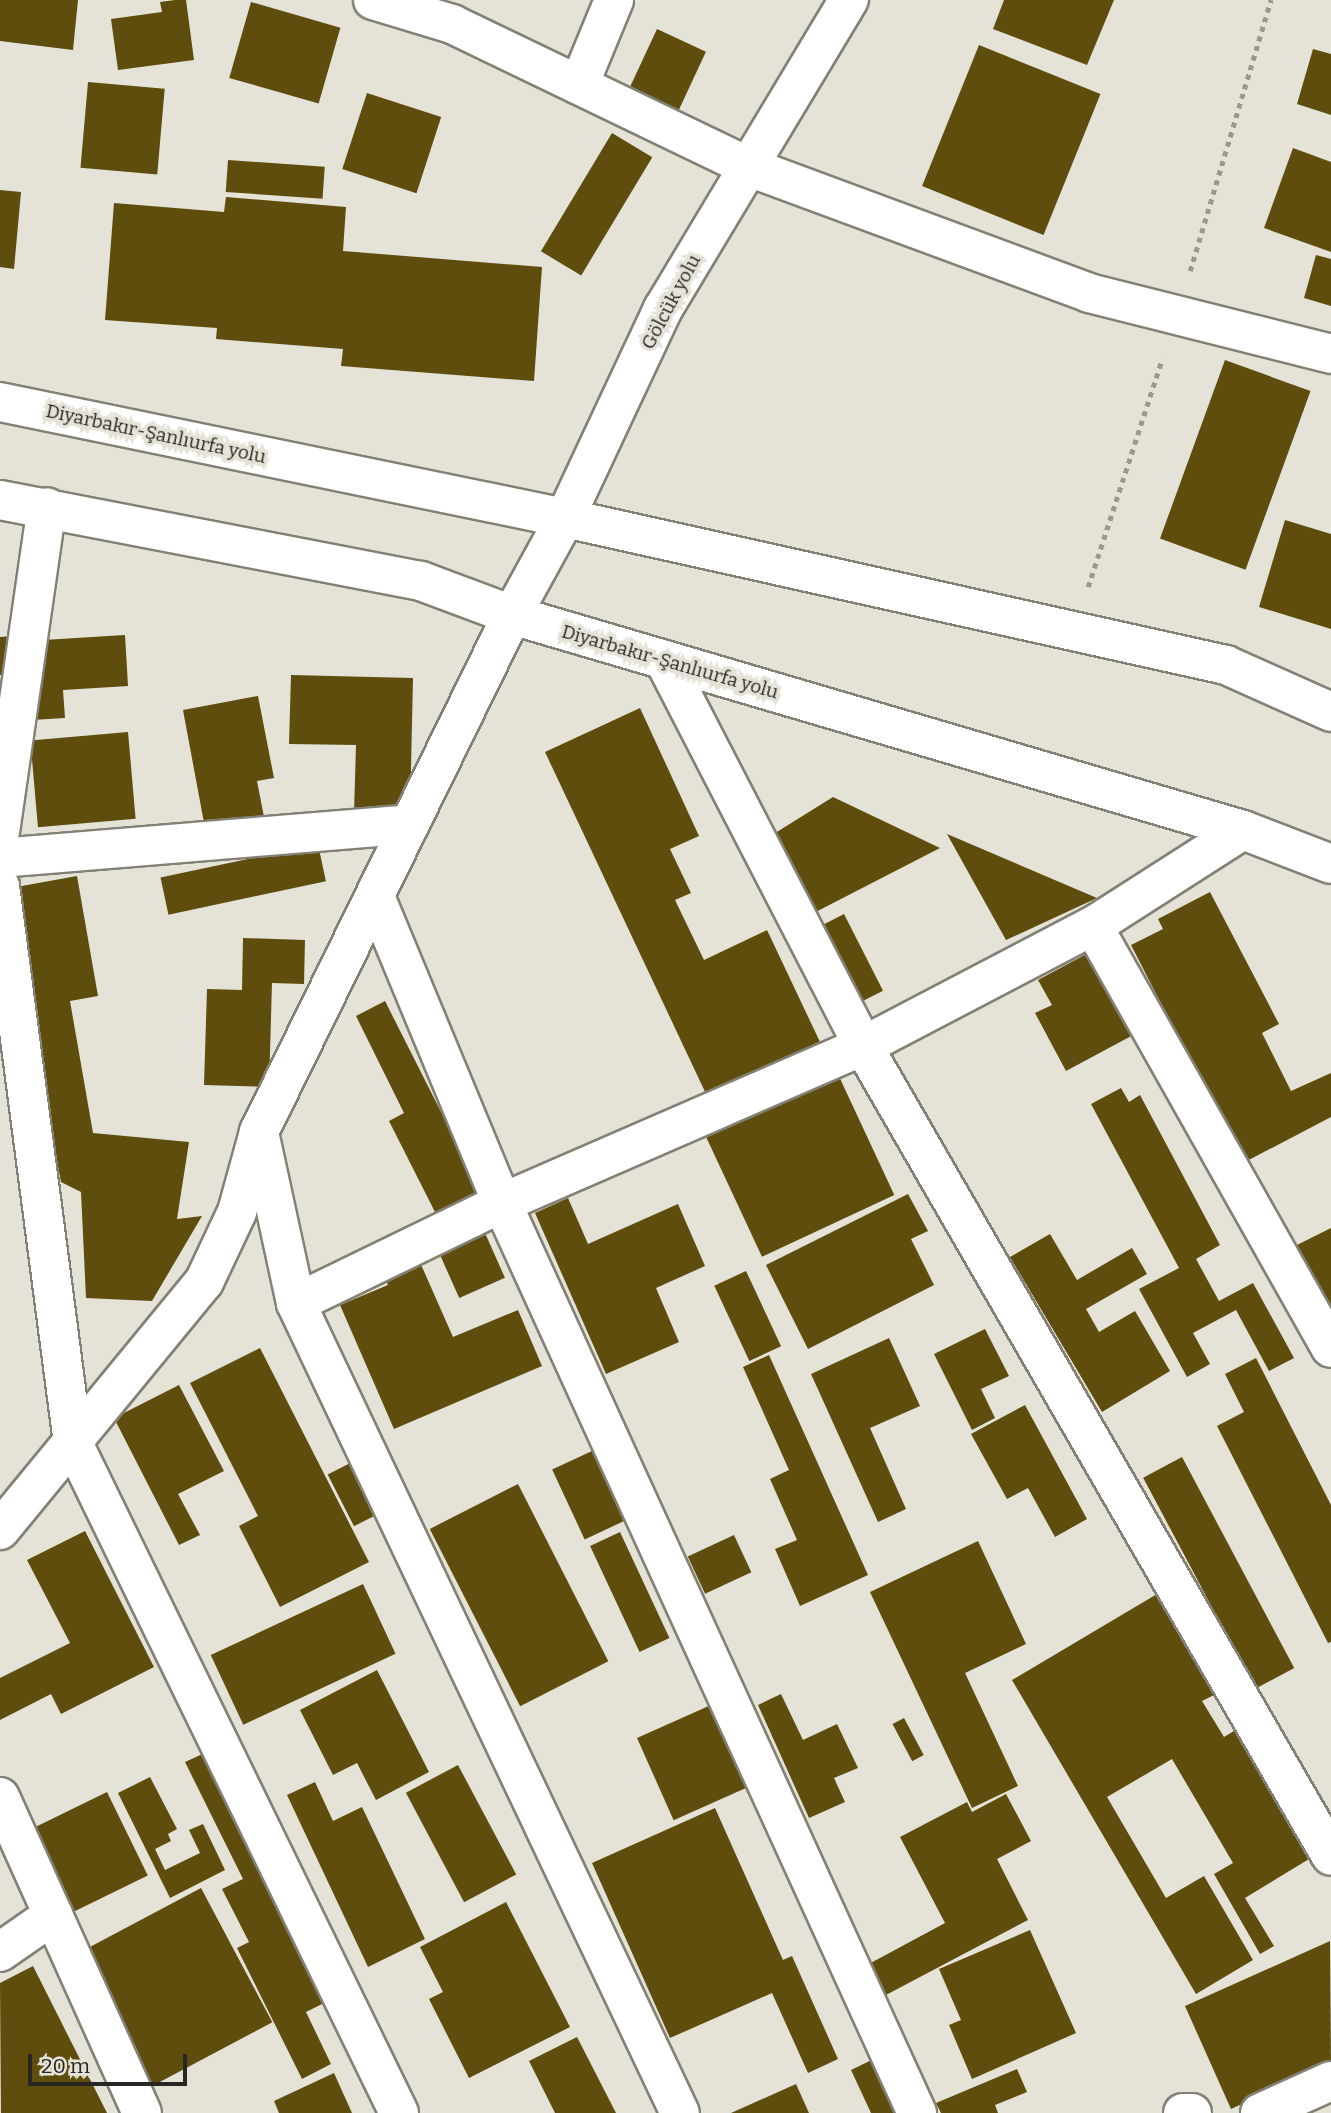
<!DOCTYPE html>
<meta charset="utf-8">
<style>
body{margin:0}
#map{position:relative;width:1331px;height:2113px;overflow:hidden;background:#e5e2d7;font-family:Bitter,serif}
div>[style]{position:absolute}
.building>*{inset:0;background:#5e4d0d;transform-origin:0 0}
.path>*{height:4.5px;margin-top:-2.25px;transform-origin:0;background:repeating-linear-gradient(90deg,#9b9890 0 5px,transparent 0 10px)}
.roads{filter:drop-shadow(2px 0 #838075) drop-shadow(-2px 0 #838075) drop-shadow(0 2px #838075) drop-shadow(0 -2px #838075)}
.minor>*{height:38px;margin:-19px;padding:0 19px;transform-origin:19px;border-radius:19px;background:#fff}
.major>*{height:38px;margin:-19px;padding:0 19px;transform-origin:19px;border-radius:19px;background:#fff}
.highway>*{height:38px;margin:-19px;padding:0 19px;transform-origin:19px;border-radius:19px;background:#fff}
span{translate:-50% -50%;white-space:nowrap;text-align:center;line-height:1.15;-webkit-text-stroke:7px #e5e2d7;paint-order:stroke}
.street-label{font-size:19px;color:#272622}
.scale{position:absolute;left:28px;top:2054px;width:159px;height:32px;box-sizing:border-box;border:4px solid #272622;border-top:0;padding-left:9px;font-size:21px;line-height:24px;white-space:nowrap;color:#272622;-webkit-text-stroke:5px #e5e2d7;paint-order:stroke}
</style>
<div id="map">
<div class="building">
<div style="clip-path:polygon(0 0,78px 0,73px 50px,0 41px)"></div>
<div style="clip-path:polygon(175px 0,186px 0,194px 60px,118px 70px,111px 19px,162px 12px,160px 2px)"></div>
<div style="clip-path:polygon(1004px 0,1114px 0,1087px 65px,993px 29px)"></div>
<div style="left:251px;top:2px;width:93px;height:79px;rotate:16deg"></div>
<div style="left:657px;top:29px;width:54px;height:70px;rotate:25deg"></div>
<div style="left:979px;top:45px;width:131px;height:152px;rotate:22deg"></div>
<div style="clip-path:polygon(1313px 49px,1331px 54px,1331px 115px,1297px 104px)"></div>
<div style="left:88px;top:82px;width:77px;height:86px;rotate:5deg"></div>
<div style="left:367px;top:93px;width:78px;height:80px;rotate:18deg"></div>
<div style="left:612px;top:133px;width:47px;height:138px;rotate:31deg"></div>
<div style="clip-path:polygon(1293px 148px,1331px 162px,1331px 252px,1264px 228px)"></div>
<div style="left:228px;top:160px;width:97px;height:32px;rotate:4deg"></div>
<div style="clip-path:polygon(0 190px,21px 192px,14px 269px,0 267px)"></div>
<div style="clip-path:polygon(226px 197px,346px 207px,343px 251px,542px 267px,534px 381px,341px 366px,343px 349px,216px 339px,217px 328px,105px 320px,114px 203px,224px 212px)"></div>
<div style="clip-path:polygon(1316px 255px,1331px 259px,1331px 306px,1304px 298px)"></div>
<div style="left:1225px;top:360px;width:91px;height:190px;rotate:20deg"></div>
<div style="clip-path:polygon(1285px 520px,1331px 534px,1331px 629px,1259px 607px)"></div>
<div style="clip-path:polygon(125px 635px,128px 686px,63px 690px,65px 718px,32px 720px,27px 641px)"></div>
<div style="clip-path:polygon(14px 636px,18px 674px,0 675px,0 637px)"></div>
<div style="clip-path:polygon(291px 675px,413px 678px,410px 814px,354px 813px,356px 745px,289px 744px)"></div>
<div style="clip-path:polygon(258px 696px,274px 778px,257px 781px,264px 817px,205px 828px,183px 710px)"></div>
<div style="clip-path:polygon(640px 708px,699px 836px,670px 849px,691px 893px,675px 900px,704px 960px,767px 930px,820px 1042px,707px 1096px,545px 752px)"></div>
<div style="left:128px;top:732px;width:87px;height:98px;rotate:85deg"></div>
<div style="clip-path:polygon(833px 797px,940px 848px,804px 918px,764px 840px)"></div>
<div style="clip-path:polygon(947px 834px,1097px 898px,1006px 940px)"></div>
<div style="left:318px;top:844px;width:38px;height:161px;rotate:78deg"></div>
<div style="clip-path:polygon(77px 876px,98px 996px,70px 1001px,93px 1133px,189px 1142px,177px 1219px,202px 1216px,152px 1301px,86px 1298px,81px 1192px,61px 1182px,5px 889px)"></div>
<div style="clip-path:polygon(1210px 892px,1279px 1024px,1262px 1033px,1291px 1091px,1331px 1073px,1331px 1117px,1243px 1163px,1131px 945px,1163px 929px,1158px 919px)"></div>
<div style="left:844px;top:914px;width:86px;height:24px;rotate:63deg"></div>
<div style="clip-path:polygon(243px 938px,305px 940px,304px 984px,272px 983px,269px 1087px,204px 1085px,207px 989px,242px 990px)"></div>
<div style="clip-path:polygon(1092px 951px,1135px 1034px,1066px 1071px,1035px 1013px,1052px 1005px,1038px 980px)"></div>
<div style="clip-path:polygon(385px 1001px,482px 1193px,437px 1216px,389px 1121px,404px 1113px,356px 1016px)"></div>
<div style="left:836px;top:1070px;width:138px;height:146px;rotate:65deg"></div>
<div style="clip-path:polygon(1121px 1088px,1129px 1102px,1140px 1095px,1220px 1245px,1196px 1259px,1219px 1301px,1253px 1283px,1294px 1358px,1269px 1371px,1236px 1310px,1193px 1333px,1210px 1364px,1187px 1377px,1139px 1289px,1179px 1268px,1091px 1104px)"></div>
<div style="clip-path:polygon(908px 1194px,928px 1231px,911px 1239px,934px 1285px,808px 1349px,766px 1265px)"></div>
<div style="clip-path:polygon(568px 1198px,588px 1244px,678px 1204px,705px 1266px,656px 1288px,679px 1342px,606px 1374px,535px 1213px)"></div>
<div style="clip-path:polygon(1331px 1228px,1331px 1314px,1297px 1245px)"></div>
<div style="left:485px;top:1233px;width:49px;height:50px;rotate:66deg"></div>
<div style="clip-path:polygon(1050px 1234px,1077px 1280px,1132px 1248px,1147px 1274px,1086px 1309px,1099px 1332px,1135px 1311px,1170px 1371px,1102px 1412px,1010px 1257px)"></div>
<div style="clip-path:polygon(415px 1251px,453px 1337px,518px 1310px,542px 1366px,394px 1429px,340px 1305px,388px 1285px,379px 1266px)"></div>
<div style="left:746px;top:1271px;width:83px;height:35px;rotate:65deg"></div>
<div style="clip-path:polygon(985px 1329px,1009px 1376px,981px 1389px,995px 1418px,972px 1430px,934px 1354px)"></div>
<div style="clip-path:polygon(889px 1338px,920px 1406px,870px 1428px,906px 1509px,878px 1522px,811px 1374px)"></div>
<div style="clip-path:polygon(260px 1348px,369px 1562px,280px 1607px,239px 1526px,258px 1516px,190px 1383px)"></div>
<div style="clip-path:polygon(769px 1355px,868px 1575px,800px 1606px,775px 1549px,797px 1540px,770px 1479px,789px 1470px,743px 1367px)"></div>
<div style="clip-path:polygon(1256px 1358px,1331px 1505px,1331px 1642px,1328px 1643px,1217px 1426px,1244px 1412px,1225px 1374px)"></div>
<div style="clip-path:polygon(179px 1385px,224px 1471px,178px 1494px,200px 1535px,179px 1545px,114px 1418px)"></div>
<div style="clip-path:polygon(1025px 1405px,1087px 1519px,1055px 1537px,1028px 1488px,1007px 1499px,971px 1434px)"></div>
<div style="left:592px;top:1451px;width:77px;height:44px;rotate:65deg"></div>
<div style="left:366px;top:1455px;width:58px;height:43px;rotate:63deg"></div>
<div style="left:1182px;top:1457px;width:239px;height:44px;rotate:62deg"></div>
<div style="left:518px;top:1484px;width:199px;height:99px;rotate:63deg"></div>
<div style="clip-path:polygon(85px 1531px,154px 1667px,61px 1714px,51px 1694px,0 1720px,0 1678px,70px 1643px,27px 1560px)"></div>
<div style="left:620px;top:1532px;width:117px;height:33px;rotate:65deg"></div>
<div style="left:734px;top:1535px;width:41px;height:51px;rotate:65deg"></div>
<div style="clip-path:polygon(978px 1541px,1026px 1644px,965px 1673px,1018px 1786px,972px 1808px,870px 1592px)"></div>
<div style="left:363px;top:1584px;width:77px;height:168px;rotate:65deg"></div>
<div style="clip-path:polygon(1157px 1594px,1216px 1694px,1202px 1701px,1224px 1737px,1234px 1731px,1309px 1859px,1245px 1898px,1274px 1946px,1260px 1954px,1214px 1874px,1233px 1863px,1172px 1759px,1107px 1797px,1166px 1898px,1204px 1876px,1253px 1960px,1196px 1994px,1012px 1680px)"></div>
<div style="clip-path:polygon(377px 1670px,429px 1772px,376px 1800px,357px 1763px,333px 1775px,300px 1710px)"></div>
<div style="clip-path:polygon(781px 1694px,803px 1740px,837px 1724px,858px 1768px,834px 1778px,845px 1802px,809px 1818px,758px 1705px)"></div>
<div style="left:711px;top:1705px;width:90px;height:81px;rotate:66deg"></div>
<div style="left:904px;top:1718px;width:42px;height:13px;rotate:62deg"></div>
<div style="clip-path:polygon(209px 1751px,332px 1999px,306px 2012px,331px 2064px,302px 2079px,237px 1948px,249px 1942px,222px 1889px,243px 1879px,185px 1762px)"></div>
<div style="left:458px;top:1765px;width:124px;height:59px;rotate:62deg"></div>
<div style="clip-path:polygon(150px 1777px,177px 1829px,168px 1834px,171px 1841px,155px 1849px,165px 1870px,200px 1853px,189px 1830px,203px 1824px,225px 1870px,170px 1898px,118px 1793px)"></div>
<div style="clip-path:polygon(315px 1782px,333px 1821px,362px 1807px,425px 1939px,368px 1967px,287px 1795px)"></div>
<div style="left:107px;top:1792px;width:93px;height:83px;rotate:64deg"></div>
<div style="clip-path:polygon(1006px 1794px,1031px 1841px,997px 1859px,1028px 1920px,884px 1996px,867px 1965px,945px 1923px,900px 1837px,967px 1802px,972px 1812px)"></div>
<div style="clip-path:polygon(715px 1808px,783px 1960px,792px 1956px,838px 2059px,808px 2073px,772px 1993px,670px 2038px,592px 1863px)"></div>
<div style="left:201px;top:1888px;width:152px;height:144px;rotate:62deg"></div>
<div style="clip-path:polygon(506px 1902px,570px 2027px,469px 2078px,429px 1999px,443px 1992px,420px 1947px)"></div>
<div style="clip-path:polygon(1030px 1930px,1076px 2033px,972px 2079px,949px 2025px,961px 2020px,939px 1969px)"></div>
<div style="clip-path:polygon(1330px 1941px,1331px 2064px,1231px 2109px,1185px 2006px)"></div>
<div style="clip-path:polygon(33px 1966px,107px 2113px,1px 2113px,0 1983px)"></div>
<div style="clip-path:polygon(577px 2037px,616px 2113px,555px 2113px,529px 2061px)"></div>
<div style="clip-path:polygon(880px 2056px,907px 2113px,871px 2113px,851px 2070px)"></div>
<div style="clip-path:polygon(1017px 2069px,1027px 2092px,995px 2105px,998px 2113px,941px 2113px,936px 2103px)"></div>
<div style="clip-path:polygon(334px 2073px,352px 2113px,279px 2113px,274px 2101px)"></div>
<div style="clip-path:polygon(796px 2084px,809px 2113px,731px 2113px)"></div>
</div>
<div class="path">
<div style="left:1190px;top:271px;width:283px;rotate:-73.4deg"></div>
<div style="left:1088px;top:587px;width:240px;rotate:-72deg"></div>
</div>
<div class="roads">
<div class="minor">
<div style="left:373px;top:0;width:83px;rotate:16.9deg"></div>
<div style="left:452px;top:24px;width:330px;rotate:25.7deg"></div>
<div style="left:749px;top:167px;width:363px;rotate:20.3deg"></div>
<div style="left:1089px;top:293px;width:250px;rotate:14.1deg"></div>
<div style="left:579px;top:85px;width:92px;rotate:-67.6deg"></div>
<div style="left:664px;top:660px;width:434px;rotate:62.7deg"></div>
<div style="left:863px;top:1046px;width:259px;rotate:-27.6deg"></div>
<div style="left:1093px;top:926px;width:178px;rotate:-32.6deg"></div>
<div style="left:0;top:832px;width:328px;rotate:-81.8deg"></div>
<div style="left:0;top:858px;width:411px;rotate:-4.7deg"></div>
<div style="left:0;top:886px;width:562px;rotate:82.53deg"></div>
<div style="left:73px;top:1443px;width:745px;rotate:64.05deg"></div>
<div style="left:1093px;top:926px;width:484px;rotate:60.6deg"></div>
<div style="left:259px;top:1132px;width:175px;rotate:77.8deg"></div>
<div style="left:296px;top:1303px;width:896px;rotate:64.64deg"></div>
<div style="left:296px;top:1303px;width:229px;rotate:-25.9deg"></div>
<div style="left:502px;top:1203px;width:331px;rotate:-112.5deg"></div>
<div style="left:0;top:1530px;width:321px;rotate:-50.6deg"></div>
<div style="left:204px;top:1282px;width:77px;rotate:-64.8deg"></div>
<div style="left:237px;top:1212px;width:83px;rotate:-74.6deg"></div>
<div style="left:259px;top:1132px;width:576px;rotate:-63.92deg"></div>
<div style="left:0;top:1797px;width:346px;rotate:65.8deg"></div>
<div style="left:0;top:1952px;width:65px;rotate:-34.9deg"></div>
<div style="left:917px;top:2113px;width:1000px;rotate:-114.52deg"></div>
<div style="left:502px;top:1203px;width:394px;rotate:-23.5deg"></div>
<div style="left:863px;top:1046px;width:935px;rotate:59.98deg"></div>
<div style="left:1183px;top:2113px;width:9px"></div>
<div style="left:1260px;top:2113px;width:78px;rotate:-24.3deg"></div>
</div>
<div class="major">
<div style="left:512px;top:615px;width:111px;rotate:-61.3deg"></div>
<div style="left:565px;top:518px;width:231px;rotate:-64.9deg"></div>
<div style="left:663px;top:309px;width:361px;rotate:-59deg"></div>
</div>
<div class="highway">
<div style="left:0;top:402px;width:577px;rotate:11.6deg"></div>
<div style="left:565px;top:518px;width:677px;rotate:12.54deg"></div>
<div style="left:1226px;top:665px;width:115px;rotate:24.1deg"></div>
<div style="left:0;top:500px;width:429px;rotate:10.9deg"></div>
<div style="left:421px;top:581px;width:97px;rotate:20.5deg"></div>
<div style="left:512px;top:615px;width:762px;rotate:16.39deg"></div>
<div style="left:1243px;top:830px;width:94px;rotate:21.1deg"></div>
</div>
</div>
<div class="street-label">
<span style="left:671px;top:302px;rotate:-62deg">Gölcük yolu</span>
<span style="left:156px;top:434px;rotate:12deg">Diyarbakır-Şanlıurfa yolu</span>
<span style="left:670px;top:662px;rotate:16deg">Diyarbakır-Şanlıurfa yolu</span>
</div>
<div class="scale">20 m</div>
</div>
